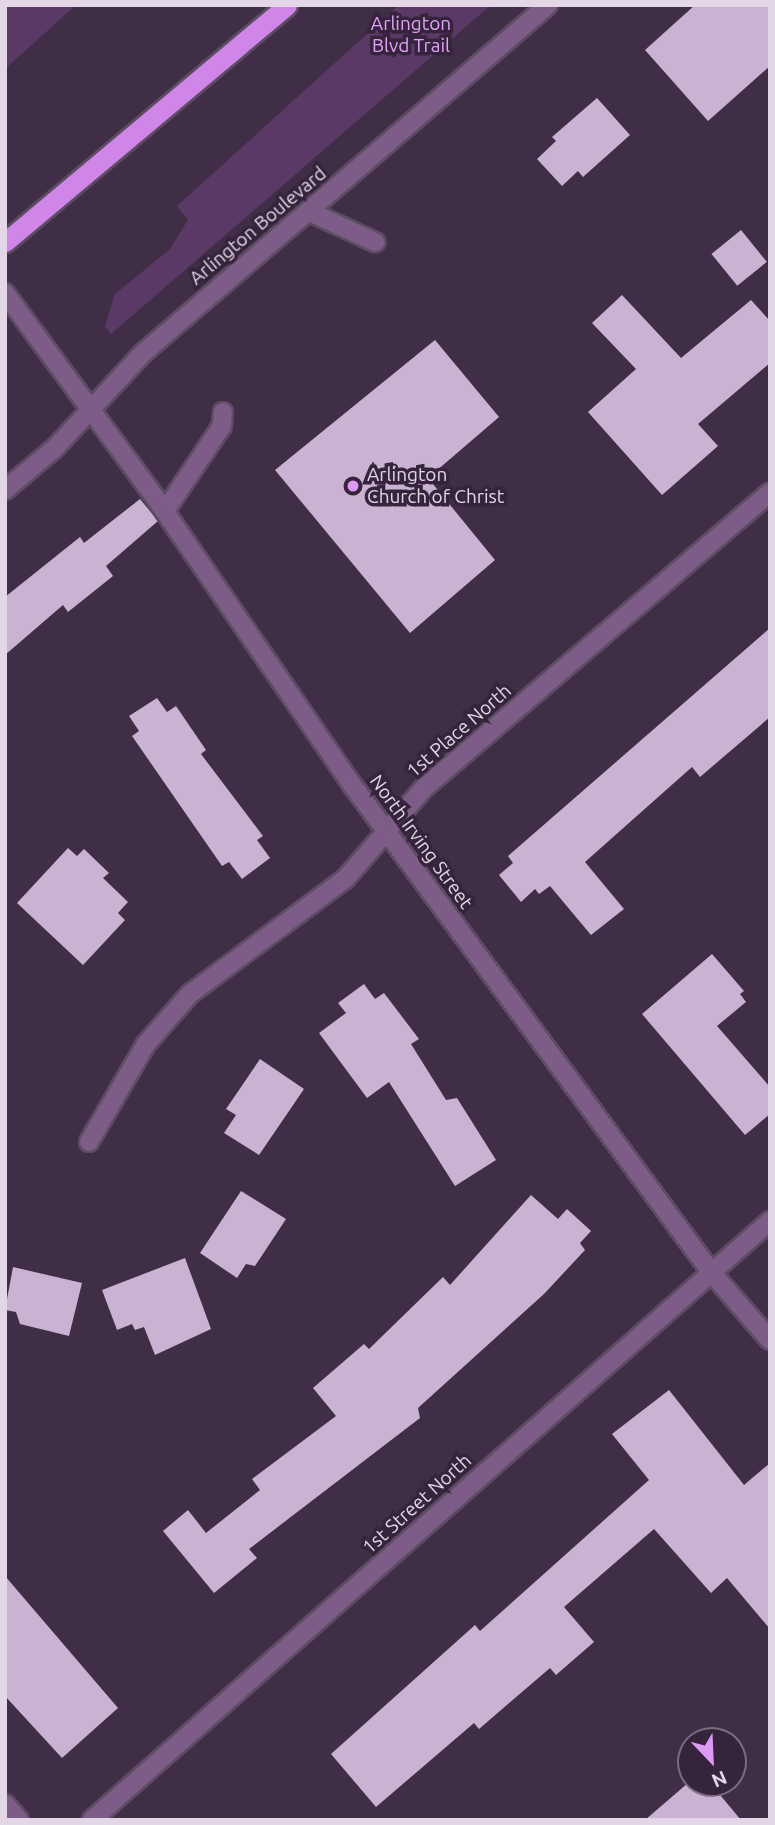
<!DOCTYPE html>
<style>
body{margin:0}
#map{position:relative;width:775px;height:1825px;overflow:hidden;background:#402e46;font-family:Ubuntu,sans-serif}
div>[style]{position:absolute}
.green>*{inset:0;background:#5b3967}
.building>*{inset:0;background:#cab3d2;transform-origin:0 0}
.roads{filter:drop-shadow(2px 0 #5d4c63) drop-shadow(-2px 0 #5d4c63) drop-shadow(0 2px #5d4c63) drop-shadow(0 -2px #5d4c63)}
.service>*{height:18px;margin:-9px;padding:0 9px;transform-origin:9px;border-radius:9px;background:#7d5d88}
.minor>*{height:18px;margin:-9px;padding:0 9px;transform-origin:9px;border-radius:9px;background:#7d5d88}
.trunk>*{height:19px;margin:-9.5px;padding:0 9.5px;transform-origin:9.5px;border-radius:9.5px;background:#d086e8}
.dots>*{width:19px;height:19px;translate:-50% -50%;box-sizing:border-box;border:4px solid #36243c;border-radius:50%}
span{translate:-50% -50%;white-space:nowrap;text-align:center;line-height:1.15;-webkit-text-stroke:7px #36243c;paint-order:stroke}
.park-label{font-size:19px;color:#e3a2fa}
.street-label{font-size:19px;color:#e3d7e7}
.poi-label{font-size:19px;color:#e3d7e7}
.left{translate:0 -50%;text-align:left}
.frame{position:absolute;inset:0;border:7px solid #e3d7e7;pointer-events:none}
.north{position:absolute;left:677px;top:1727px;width:70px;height:70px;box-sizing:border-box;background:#36243c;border:2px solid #7b6c80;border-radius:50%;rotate:157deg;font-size:19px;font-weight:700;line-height:28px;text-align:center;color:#e3d7e7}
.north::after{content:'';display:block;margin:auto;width:24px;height:32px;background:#dd99f4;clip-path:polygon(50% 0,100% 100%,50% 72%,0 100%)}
</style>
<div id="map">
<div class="green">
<div style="clip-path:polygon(5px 5px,76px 5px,5px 69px)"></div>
<div style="clip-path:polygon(399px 5px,491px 5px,111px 334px,105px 326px,115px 294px,170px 249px,188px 220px,177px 206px)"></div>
</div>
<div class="building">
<div style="clip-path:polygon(695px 5px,770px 5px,770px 66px,708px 121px,645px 50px)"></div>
<div style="clip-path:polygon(597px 98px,630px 135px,583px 177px,578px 171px,562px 186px,537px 159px,556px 141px,552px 137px)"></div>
<div style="left:741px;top:230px;width:41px;height:38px;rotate:51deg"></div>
<div style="clip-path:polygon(622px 295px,681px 358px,751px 300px,770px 321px,770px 363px,698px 424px,718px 446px,662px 495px,588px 412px,636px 369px,592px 323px)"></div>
<div style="clip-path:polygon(435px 340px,499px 417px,428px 478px,495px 560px,410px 633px,275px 470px)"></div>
<div style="clip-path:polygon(140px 499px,158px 521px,106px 566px,113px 576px,68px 612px,63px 605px,5px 655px,5px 597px,80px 537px,84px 543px)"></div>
<div style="clip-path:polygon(770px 628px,770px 717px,700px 777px,692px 767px,585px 862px,624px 909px,591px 935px,550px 886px,539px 894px,535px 889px,521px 902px,499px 875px,513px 863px,508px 856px)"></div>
<div style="clip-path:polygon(157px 698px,167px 712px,176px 706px,206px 750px,201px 754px,263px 836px,257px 840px,270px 858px,242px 879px,229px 862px,222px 866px,132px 736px,139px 731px,129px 716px)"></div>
<div style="clip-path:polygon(68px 848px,77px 856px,84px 849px,109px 873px,103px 878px,128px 902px,118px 913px,125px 920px,83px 965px,17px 903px)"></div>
<div style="clip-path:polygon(712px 954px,744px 991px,740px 994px,746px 1002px,717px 1026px,770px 1087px,770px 1114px,745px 1135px,642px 1014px)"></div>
<div style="clip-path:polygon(364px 984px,375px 999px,384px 993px,419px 1039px,411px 1044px,446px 1100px,457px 1098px,496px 1160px,455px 1186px,389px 1082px,367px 1098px,319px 1033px,346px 1013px,338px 1003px)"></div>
<div style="clip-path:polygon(260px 1059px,304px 1089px,259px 1155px,224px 1133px,236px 1115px,226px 1109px)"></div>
<div style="clip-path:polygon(241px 1191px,286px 1219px,255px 1266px,246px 1264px,237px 1278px,200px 1253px)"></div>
<div style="clip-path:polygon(531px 1195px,558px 1219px,567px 1209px,591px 1231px,580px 1243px,585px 1250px,544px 1294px,418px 1408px,420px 1418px,249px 1549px,257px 1558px,214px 1593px,163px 1531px,188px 1510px,206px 1533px,260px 1490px,252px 1479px,336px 1416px,313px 1388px,364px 1344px,369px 1349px,443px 1277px,450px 1285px)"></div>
<div style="clip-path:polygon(185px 1258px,211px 1329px,155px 1355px,144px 1327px,135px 1330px,132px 1324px,117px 1330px,102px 1290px)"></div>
<div style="clip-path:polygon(13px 1267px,82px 1283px,69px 1336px,20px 1324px,16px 1312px,5px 1310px)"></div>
<div style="clip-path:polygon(669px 1390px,744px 1485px,770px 1463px,770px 1629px,727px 1578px,711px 1593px,654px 1529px,564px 1607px,594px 1642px,556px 1675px,550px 1668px,479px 1729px,474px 1723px,376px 1807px,331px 1754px,475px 1625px,480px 1631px,649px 1480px,612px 1434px)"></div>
<div style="clip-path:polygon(5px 1576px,118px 1708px,62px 1758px,5px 1696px)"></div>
<div style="clip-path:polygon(688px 1783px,710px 1783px,741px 1820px,645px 1820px)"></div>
</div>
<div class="roads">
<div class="service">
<div style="left:310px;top:212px;width:72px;rotate:24.8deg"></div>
<div style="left:165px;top:511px;width:102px;rotate:-56.2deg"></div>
<div style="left:222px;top:426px;width:14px;rotate:-86deg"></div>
</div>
<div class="minor">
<div style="left:5px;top:293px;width:257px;rotate:53.7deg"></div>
<div style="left:157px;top:500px;width:347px;rotate:55.6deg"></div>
<div style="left:353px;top:786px;width:604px;rotate:53.62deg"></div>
<div style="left:711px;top:1272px;width:90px;rotate:49.1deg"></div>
<div style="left:5px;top:490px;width:67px;rotate:-40.1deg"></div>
<div style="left:56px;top:447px;width:127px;rotate:-47.2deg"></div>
<div style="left:142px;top:354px;width:535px;rotate:-40.68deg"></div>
<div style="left:89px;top:1142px;width:113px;rotate:-59.8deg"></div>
<div style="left:146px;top:1044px;width:67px;rotate:-48.7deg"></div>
<div style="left:190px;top:994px;width:194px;rotate:-36.6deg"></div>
<div style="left:346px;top:878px;width:119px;rotate:-49.1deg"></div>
<div style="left:424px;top:788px;width:455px;rotate:-40.5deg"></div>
<div style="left:5px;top:1804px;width:21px;rotate:49deg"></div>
<div style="left:92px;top:1820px;width:905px;rotate:-41.46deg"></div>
</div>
<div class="trunk">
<div style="left:5px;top:242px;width:368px;rotate:-40deg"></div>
</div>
</div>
<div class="dots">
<div style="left:353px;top:486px;background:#dd99f4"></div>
</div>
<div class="park-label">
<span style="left:411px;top:35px">Arlington<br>Blvd Trail</span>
</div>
<div class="street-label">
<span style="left:258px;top:226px;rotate:-40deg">Arlington Boulevard</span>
<span style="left:459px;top:731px;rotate:-41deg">1st Place North</span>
<span style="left:421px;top:842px;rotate:54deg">North Irving Street</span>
<span style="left:417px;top:1504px;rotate:-42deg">1st Street North</span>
</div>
<div class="poi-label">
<span class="left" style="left:367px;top:486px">Arlington<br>Church of Christ</span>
</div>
<div class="frame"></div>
<div class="north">N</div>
</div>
